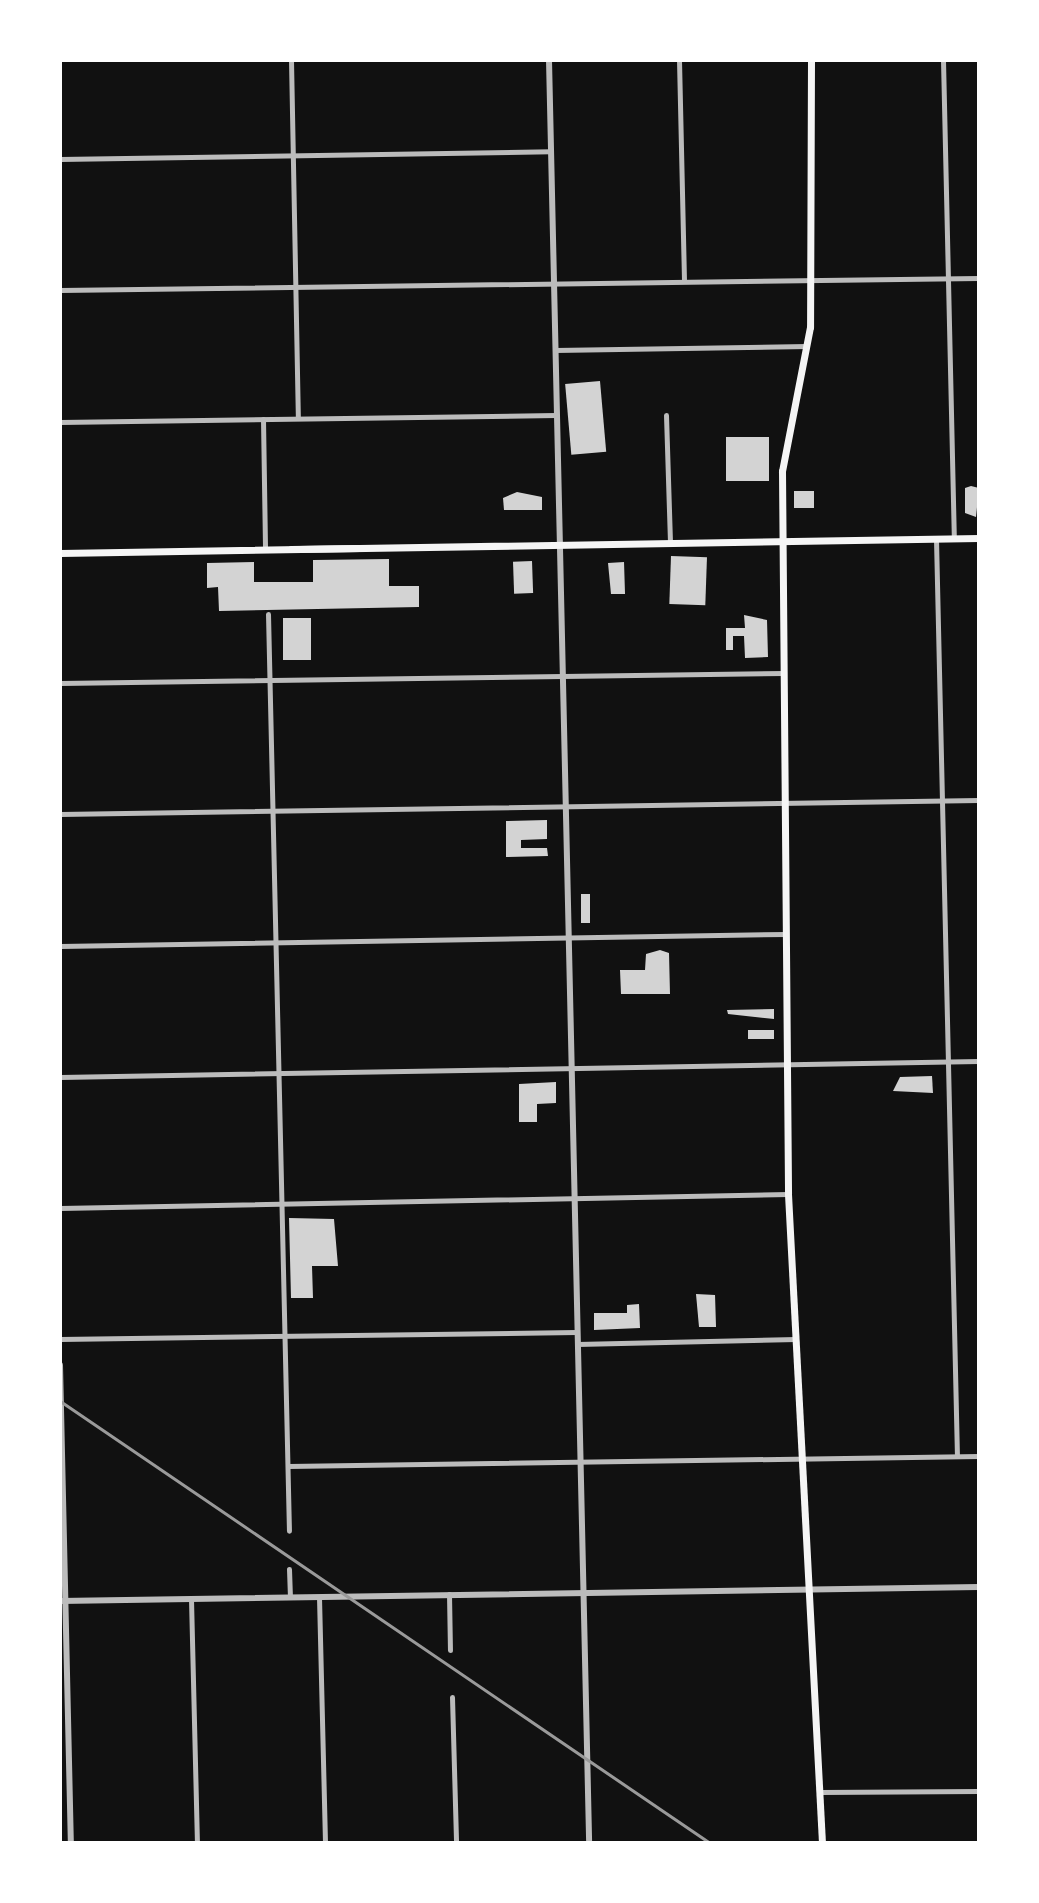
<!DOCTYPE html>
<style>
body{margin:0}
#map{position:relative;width:1039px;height:1903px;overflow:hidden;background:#111;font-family:"Zilla Slab",serif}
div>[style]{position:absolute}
.building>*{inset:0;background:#d3d3d3;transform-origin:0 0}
.minor>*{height:5px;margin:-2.5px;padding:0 2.5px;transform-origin:2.5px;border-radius:2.5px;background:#bcbcbc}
.tertiary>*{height:6px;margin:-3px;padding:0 3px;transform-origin:3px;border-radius:3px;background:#bcbcbc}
.secondary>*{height:7px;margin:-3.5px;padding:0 3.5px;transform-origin:3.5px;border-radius:3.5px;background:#f5f5f5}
.rail>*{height:3px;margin:-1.5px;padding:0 1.5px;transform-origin:1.5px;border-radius:1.5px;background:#9a9a9a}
span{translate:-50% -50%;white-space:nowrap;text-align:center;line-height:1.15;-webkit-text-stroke:6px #fff;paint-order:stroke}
.frame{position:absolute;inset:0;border:62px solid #fff;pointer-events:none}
</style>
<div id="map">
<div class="building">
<div style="left:600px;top:381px;width:71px;height:35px;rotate:85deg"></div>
<div style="left:726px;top:437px;width:43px;height:44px"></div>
<div style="clip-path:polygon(971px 486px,979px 488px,976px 517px,965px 513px,965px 488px)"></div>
<div style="left:794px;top:491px;width:20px;height:17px"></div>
<div style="clip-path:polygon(517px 492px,542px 497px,542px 510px,504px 510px,503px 498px)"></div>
<div style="left:671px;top:556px;width:36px;height:48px;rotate:2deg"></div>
<div style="clip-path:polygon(389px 559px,389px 586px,419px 586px,419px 607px,219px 611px,218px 587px,207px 588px,207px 563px,254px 562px,254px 582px,313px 582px,313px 560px)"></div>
<div style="left:532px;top:561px;width:32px;height:19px;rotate:88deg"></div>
<div style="clip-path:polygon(624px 562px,625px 594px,611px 594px,608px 563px)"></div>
<div style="clip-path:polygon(744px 615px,767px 620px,768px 657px,745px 658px,744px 636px,733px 636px,733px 650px,726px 650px,726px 628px,745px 628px)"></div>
<div style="left:283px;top:618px;width:28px;height:42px"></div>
<div style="clip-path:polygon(547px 820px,547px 839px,521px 840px,521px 848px,547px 848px,548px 856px,506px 857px,506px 821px)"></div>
<div style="left:581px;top:894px;width:9px;height:29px"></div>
<div style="clip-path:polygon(660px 950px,669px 953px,670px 994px,621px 994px,620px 970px,645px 970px,646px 954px)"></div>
<div style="clip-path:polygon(774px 1009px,774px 1019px,728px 1014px,727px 1010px)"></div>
<div style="left:748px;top:1030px;width:26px;height:9px"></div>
<div style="clip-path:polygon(932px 1076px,933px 1093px,893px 1091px,900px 1077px)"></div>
<div style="clip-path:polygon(556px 1082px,556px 1103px,537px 1104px,537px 1122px,519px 1122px,519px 1084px)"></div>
<div style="clip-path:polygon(289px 1218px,334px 1219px,338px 1266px,312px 1266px,313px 1298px,291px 1298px)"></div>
<div style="clip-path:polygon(696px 1294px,715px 1295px,716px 1327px,699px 1327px)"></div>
<div style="clip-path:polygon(639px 1304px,640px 1328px,594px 1330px,594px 1313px,627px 1313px,627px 1305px)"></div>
</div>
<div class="minor">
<div style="left:291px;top:60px;width:358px;rotate:88.9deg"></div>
<div style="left:679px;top:60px;width:221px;rotate:88.7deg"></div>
<div style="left:943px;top:60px;width:478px;rotate:88.7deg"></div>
<div style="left:60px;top:159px;width:491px;rotate:-0.9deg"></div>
<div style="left:60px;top:290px;width:919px;rotate:-0.75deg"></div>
<div style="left:555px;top:350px;width:252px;rotate:-0.9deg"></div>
<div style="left:666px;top:415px;width:128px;rotate:88.2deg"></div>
<div style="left:263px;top:419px;width:131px;rotate:89.1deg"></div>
<div style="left:60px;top:422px;width:496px;rotate:-0.8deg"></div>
<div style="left:936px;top:539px;width:917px;rotate:88.69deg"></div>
<div style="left:268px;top:614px;width:917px;rotate:88.69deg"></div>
<div style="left:60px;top:683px;width:724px;rotate:-0.79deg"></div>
<div style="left:60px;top:814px;width:919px;rotate:-0.87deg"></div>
<div style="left:60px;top:946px;width:726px;rotate:-0.95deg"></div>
<div style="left:60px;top:1077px;width:919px;rotate:-1deg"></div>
<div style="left:60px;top:1208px;width:728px;rotate:-1.1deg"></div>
<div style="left:60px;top:1339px;width:517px;rotate:-0.78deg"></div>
<div style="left:577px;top:1344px;width:219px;rotate:-1.3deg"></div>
<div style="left:288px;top:1466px;width:691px;rotate:-0.83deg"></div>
<div style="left:289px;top:1569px;width:28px;rotate:88deg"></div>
<div style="left:449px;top:1594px;width:56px;rotate:89deg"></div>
<div style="left:319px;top:1597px;width:246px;rotate:88.6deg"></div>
<div style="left:191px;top:1599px;width:244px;rotate:88.6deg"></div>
<div style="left:452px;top:1697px;width:146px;rotate:88.4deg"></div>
<div style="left:820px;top:1792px;width:159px;rotate:-0.4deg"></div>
</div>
<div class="tertiary">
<div style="left:549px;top:60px;width:1783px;rotate:88.71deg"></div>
<div style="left:60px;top:1365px;width:478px;rotate:88.7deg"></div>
<div style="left:60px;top:1601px;width:919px;rotate:-0.87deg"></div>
</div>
<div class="secondary">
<div style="left:811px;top:60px;width:267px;rotate:90.2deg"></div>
<div style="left:810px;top:327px;width:147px;rotate:101deg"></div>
<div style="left:782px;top:471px;width:723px;rotate:89.52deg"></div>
<div style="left:788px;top:1194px;width:650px;rotate:87deg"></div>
<div style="left:291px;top:549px;width:69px;rotate:-0.8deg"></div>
<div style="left:60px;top:553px;width:919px;rotate:-0.94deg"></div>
</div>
<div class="rail">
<div style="left:60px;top:1401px;width:786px;rotate:34.22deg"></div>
</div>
<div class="frame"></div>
</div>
